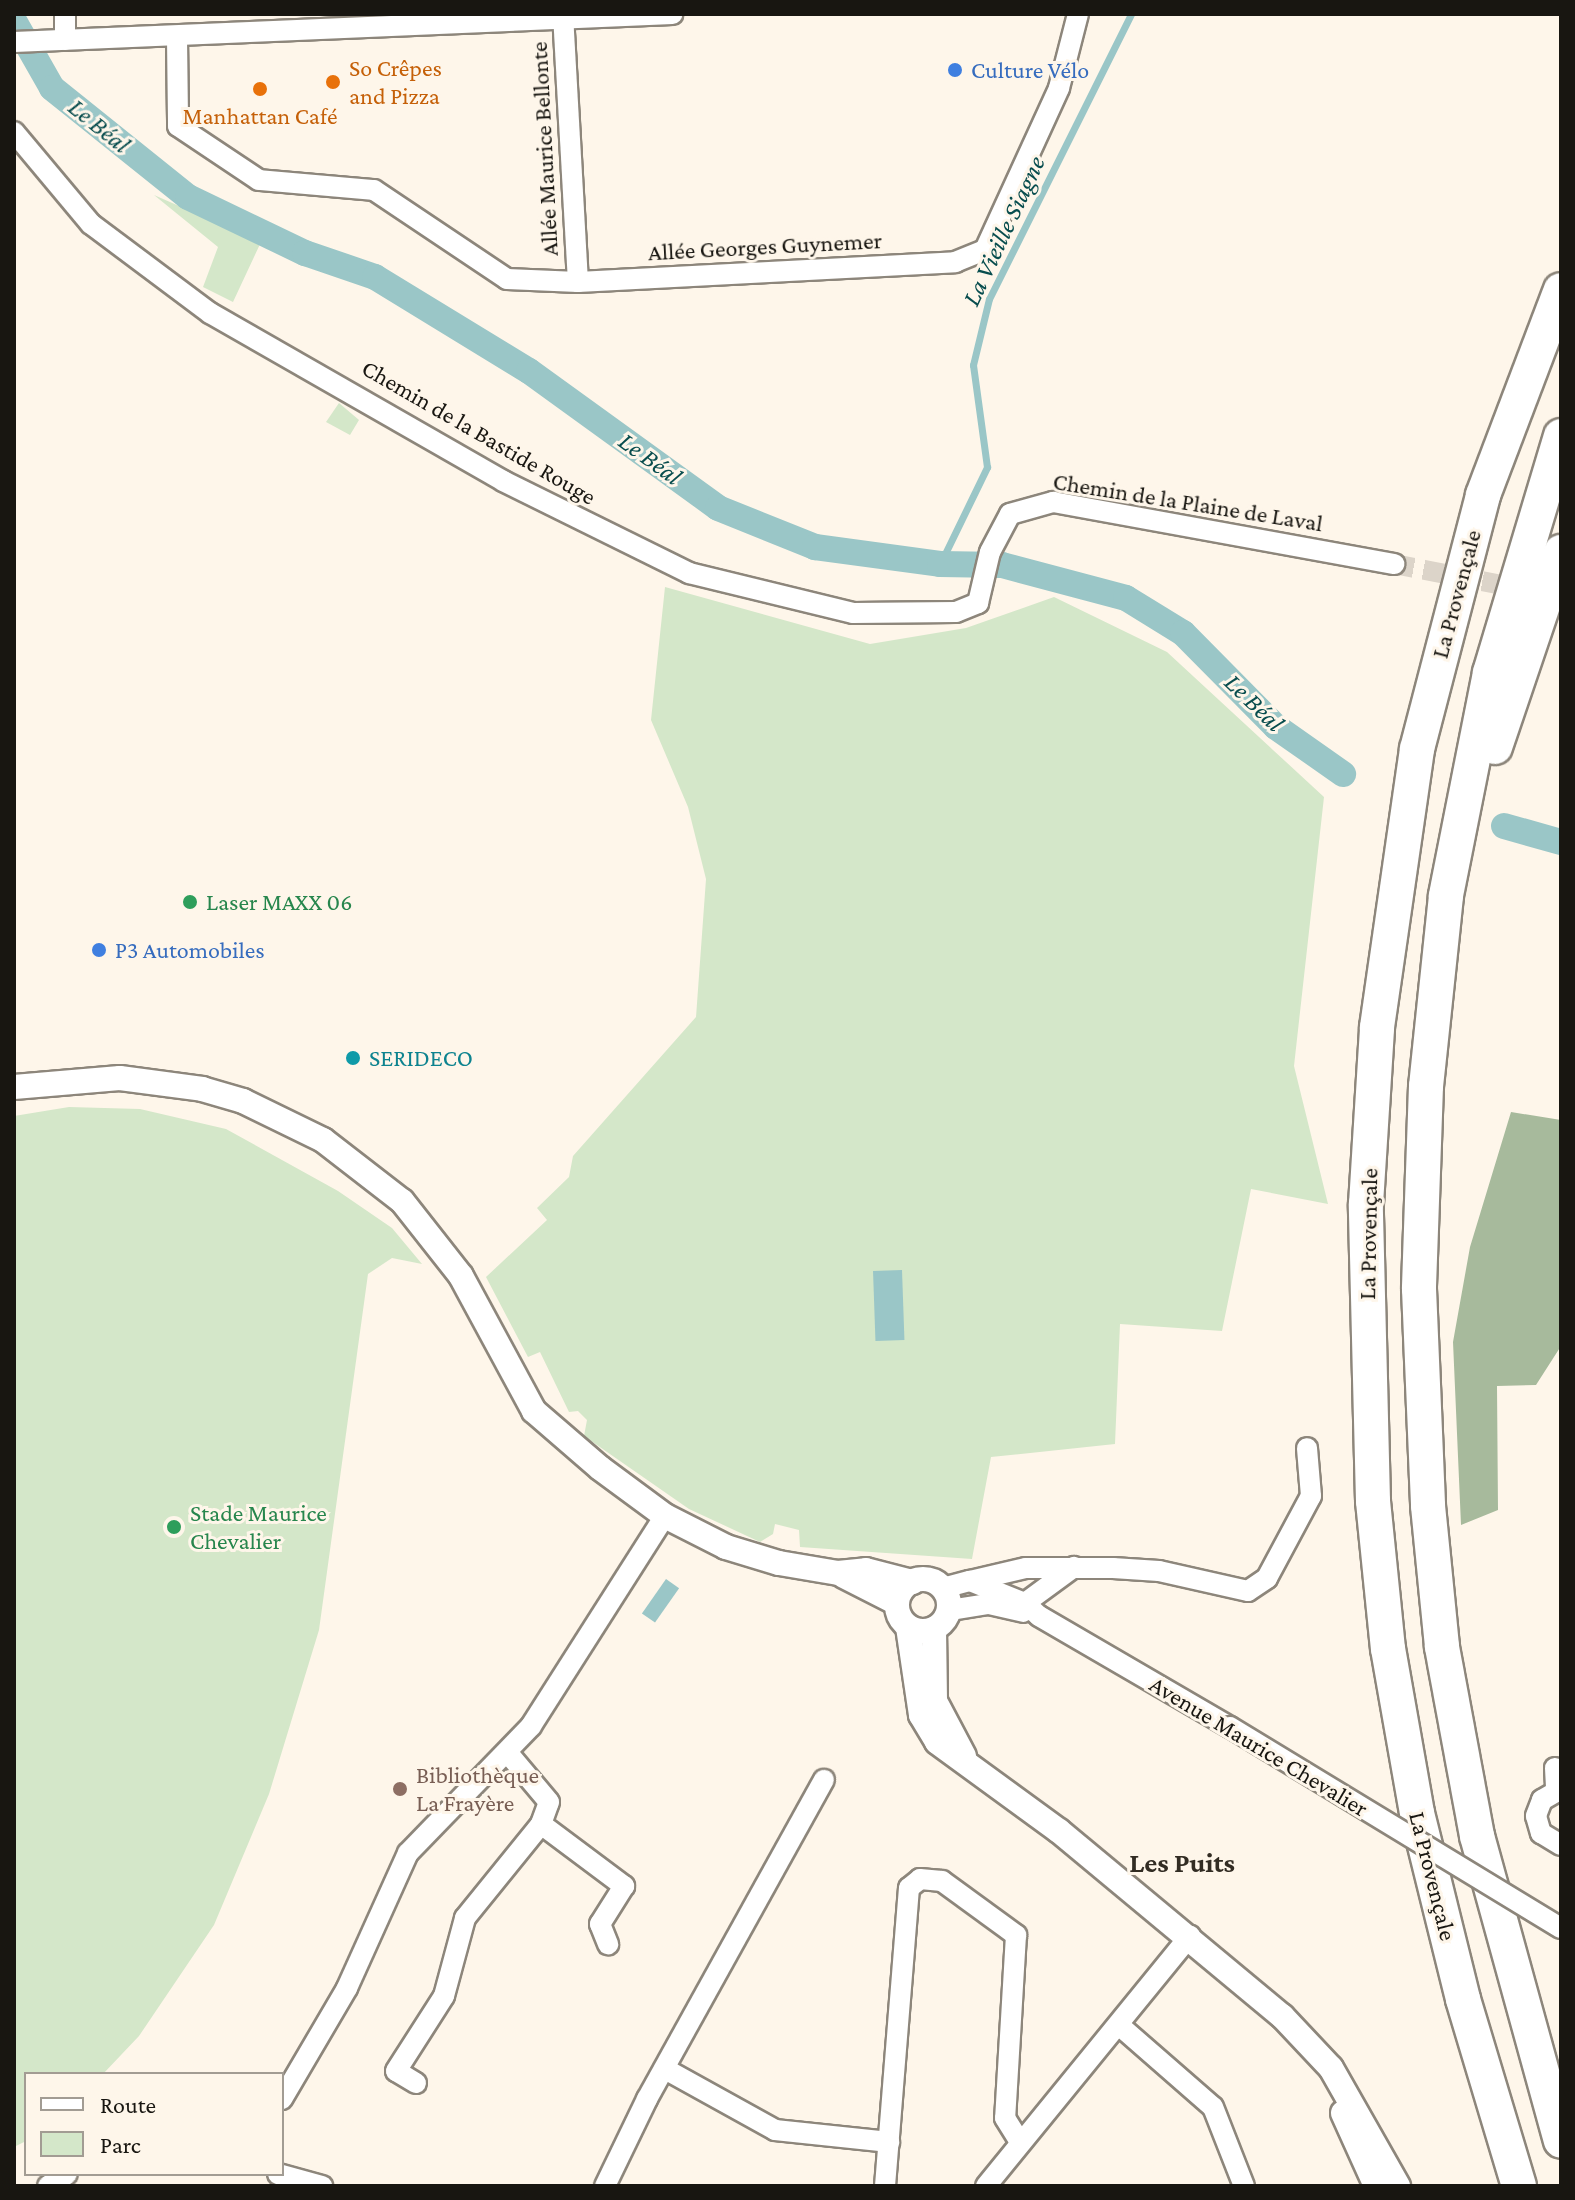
<!DOCTYPE html>
<meta charset="utf-8">
<style>
body{margin:0}
#map{position:relative;width:1575px;height:2200px;overflow:hidden;background:#fef6ea;font-family:"Crimson Pro",serif}
div>[style]{position:absolute}
.green>*{inset:0;background:#d4e7c9}
.forest>*{inset:0;background:#a7ba9c}
.water>*{inset:0;background:#9ac6c7;transform-origin:0 0}
.stream>*{height:7px;margin:-3.5px;padding:0 3.5px;transform-origin:3.5px;border-radius:3.5px;background:#9ac6c7}
.canal>*{height:26px;margin:-13px;padding:0 13px;transform-origin:13px;border-radius:13px;background:#9ac6c7}
.minor-tunnel>*{height:20px;margin-top:-10px;transform-origin:0;background:repeating-linear-gradient(90deg,#dcd4c9 0 20px,transparent 0 30px)}
.roads{filter:drop-shadow(2px 0 #8d867b) drop-shadow(-2px 0 #8d867b) drop-shadow(0 2px #8d867b) drop-shadow(0 -2px #8d867b)}
.minor>*{height:20px;margin:-10px;padding:0 10px;transform-origin:10px;border-radius:10px;background:#fff}
.tertiary>*{height:24px;margin:-12px;padding:0 12px;transform-origin:12px;border-radius:12px;background:#fff}
.tertiary>.ring{margin:-12px;padding:0;box-sizing:content-box;background:none;border:24px solid #fff;border-radius:50%}
.motorway>*{height:34px;margin:-17px;padding:0 17px;transform-origin:17px;border-radius:17px;background:#fff}
.bridges{filter:drop-shadow(2px 0 #8d867b) drop-shadow(-2px 0 #8d867b) drop-shadow(0 2px #8d867b) drop-shadow(0 -2px #8d867b)}
.minor-bridge>*{height:20px;margin:-10px;padding:0 10px;transform-origin:10px;border-radius:10px;background:#fff}
.dots>*{width:22px;height:22px;translate:-50% -50%;box-sizing:border-box;border:4px solid #fef6ea;border-radius:50%}
span{translate:-50% -50%;white-space:nowrap;text-align:center;line-height:1.15;-webkit-text-stroke:6px #fef6ea;paint-order:stroke}
.food-label{font-size:24px;color:#c56008}
.left{translate:0 -50%;text-align:left}
.shop-label{font-size:24px;color:#366cbe}
.street-label{font-size:24px;color:#181611}
.leisure-label{font-size:24px;color:#27864d}
.culture-label{font-size:24px;color:#0d838f}
.education-label{font-size:24px;color:#785e54}
.water-label{font-size:26px;color:#084d4e;font-style:italic}
.quarter-label{font-size:28px;color:#322c23;font-weight:700}
.frame{position:absolute;inset:0;border:16px solid #181611;pointer-events:none}
.legend{position:absolute;left:24px;top:2072px;width:260px;height:104px;box-sizing:border-box;background:#fef6ea;border:2px solid #a29c93;margin:0;padding:10px 14px;list-style:none;font-size:24px;color:#181611}
.legend li{display:flex;align-items:center;gap:16px;height:40px}
.legend b{width:40px;border:2px solid #a29c93}
</style>
<div id="map">
<div class="green">
<div style="clip-path:polygon(154px 195px,261px 242px,233px 302px,203px 287px,218px 247px)"></div>
<div style="clip-path:polygon(339px 403px,359px 420px,350px 435px,326px 422px)"></div>
<div style="clip-path:polygon(665px 587px,870px 644px,966px 628px,1054px 597px,1167px 652px,1324px 797px,1294px 1066px,1328px 1204px,1251px 1189px,1222px 1331px,1120px 1324px,1115px 1444px,991px 1457px,972px 1559px,800px 1547px,799px 1530px,775px 1524px,773px 1534px,760px 1542px,689px 1509px,584px 1436px,587px 1420px,578px 1411px,569px 1412px,540px 1352px,528px 1357px,486px 1277px,547px 1220px,537px 1208px,569px 1177px,573px 1156px,696px 1017px,706px 879px,688px 807px,651px 720px)"></div>
<div style="clip-path:polygon(69px 1107px,140px 1109px,226px 1129px,338px 1191px,392px 1228px,422px 1264px,392px 1258px,368px 1274px,319px 1630px,269px 1794px,214px 1925px,139px 2036px,103px 2074px,26px 2074px,26px 2141px,14px 2147px,14px 1116px)"></div>
</div>
<div class="forest">
<div style="clip-path:polygon(1511px 1112px,1561px 1120px,1561px 1346px,1536px 1385px,1497px 1386px,1498px 1510px,1461px 1525px,1453px 1342px,1470px 1247px)"></div>
</div>
<div class="water">
<div style="left:902px;top:1270px;width:70px;height:29px;rotate:88deg"></div>
<div style="left:666px;top:1579px;width:16px;height:42px;rotate:35deg"></div>
</div>
<div class="stream">
<div style="left:940px;top:564px;width:108px;rotate:-64.1deg"></div>
<div style="left:987px;top:467px;width:103px;rotate:-97.8deg"></div>
<div style="left:973px;top:365px;width:68px;rotate:-76.4deg"></div>
<div style="left:989px;top:299px;width:318px;rotate:-63.5deg"></div>
</div>
<div class="canal">
<div style="left:14px;top:21px;width:77px;rotate:60.4deg"></div>
<div style="left:52px;top:88px;width:174px;rotate:38.7deg"></div>
<div style="left:188px;top:197px;width:130px;rotate:25.6deg"></div>
<div style="left:305px;top:253px;width:74px;rotate:18.9deg"></div>
<div style="left:375px;top:277px;width:180px;rotate:31.4deg"></div>
<div style="left:529px;top:371px;width:233px;rotate:35.9deg"></div>
<div style="left:718px;top:508px;width:105px;rotate:21.9deg"></div>
<div style="left:815px;top:547px;width:126px;rotate:7.7deg"></div>
<div style="left:940px;top:564px;width:62px;rotate:0.9deg"></div>
<div style="left:1002px;top:565px;width:128px;rotate:14.9deg"></div>
<div style="left:1126px;top:598px;width:67px;rotate:31.6deg"></div>
<div style="left:1183px;top:633px;width:132px;rotate:45.3deg"></div>
<div style="left:1276px;top:727px;width:82px;rotate:35deg"></div>
<div style="left:1504px;top:826px;width:59px;rotate:15.7deg"></div>
</div>
<div class="minor-tunnel">
<div style="left:1394px;top:564px;width:131px;rotate:11deg"></div>
</div>
<div class="roads">
<div class="minor">
<div style="left:563px;top:14px;width:268px;rotate:86.8deg"></div>
<div style="left:177px;top:38px;width:88px;rotate:89.3deg"></div>
<div style="left:178px;top:126px;width:97px;rotate:33.7deg"></div>
<div style="left:259px;top:180px;width:115px;rotate:5deg"></div>
<div style="left:374px;top:190px;width:160px;rotate:33.8deg"></div>
<div style="left:507px;top:279px;width:71px;rotate:2.4deg"></div>
<div style="left:578px;top:282px;width:378px;rotate:-3deg"></div>
<div style="left:955px;top:262px;width:32px;rotate:-22deg"></div>
<div style="left:985px;top:250px;width:178px;rotate:-65.4deg"></div>
<div style="left:1059px;top:88px;width:76px;rotate:-75.6deg"></div>
<div style="left:65px;top:40px;width:26px;rotate:-90deg"></div>
<div style="left:14px;top:42px;width:659px;rotate:-2.44deg"></div>
<div style="left:14px;top:132px;width:120px;rotate:50.1deg"></div>
<div style="left:91px;top:224px;width:149px;rotate:36.8deg"></div>
<div style="left:210px;top:313px;width:338px;rotate:29.8deg"></div>
<div style="left:503px;top:481px;width:208px;rotate:26.3deg"></div>
<div style="left:689px;top:573px;width:169px;rotate:13.7deg"></div>
<div style="left:853px;top:613px;width:103px;rotate:-0.6deg"></div>
<div style="left:956px;top:612px;width:24px;rotate:-22deg"></div>
<div style="left:978px;top:603px;width:52px;rotate:-76.8deg"></div>
<div style="left:990px;top:552px;width:43px;rotate:-62.2deg"></div>
<div style="left:1010px;top:514px;width:45px;rotate:-15.6deg"></div>
<div style="left:1053px;top:502px;width:347px;rotate:10.3deg"></div>
<div style="left:970px;top:1581px;width:57px;rotate:-13.1deg"></div>
<div style="left:1026px;top:1568px;width:87px"></div>
<div style="left:1113px;top:1568px;width:46px;rotate:3.7deg"></div>
<div style="left:1159px;top:1571px;width:91px;rotate:12.7deg"></div>
<div style="left:1248px;top:1591px;width:23px;rotate:-34deg"></div>
<div style="left:1267px;top:1578px;width:93px;rotate:-61.8deg"></div>
<div style="left:1311px;top:1496px;width:48px;rotate:-94.8deg"></div>
<div style="left:943px;top:1588px;width:28px;rotate:-15deg"></div>
<div style="left:970px;top:1581px;width:59px;rotate:21.8deg"></div>
<div style="left:1025px;top:1603px;width:19px;rotate:43deg"></div>
<div style="left:1039px;top:1616px;width:221px;rotate:30.2deg"></div>
<div style="left:1025px;top:1603px;width:61px;rotate:-36.3deg"></div>
<div style="left:950px;top:1610px;width:39px;rotate:-9deg"></div>
<div style="left:989px;top:1604px;width:35px;rotate:13deg"></div>
<div style="left:1555px;top:1768px;width:22px;rotate:87deg"></div>
<div style="left:1561px;top:1789px;width:22px;rotate:150deg"></div>
<div style="left:1542px;top:1800px;width:17px;rotate:111deg"></div>
<div style="left:1536px;top:1816px;width:18px;rotate:74deg"></div>
<div style="left:1541px;top:1833px;width:23px;rotate:31deg"></div>
<div style="left:541px;top:1824px;width:104px;rotate:36.8deg"></div>
<div style="left:624px;top:1886px;width:45px;rotate:122.3deg"></div>
<div style="left:600px;top:1924px;width:22px;rotate:68deg"></div>
<div style="left:1120px;top:2026px;width:123px;rotate:41.1deg"></div>
<div style="left:1213px;top:2107px;width:85px;rotate:68.6deg"></div>
<div style="left:665px;top:2069px;width:126px;rotate:29deg"></div>
<div style="left:775px;top:2130px;width:115px;rotate:6deg"></div>
<div style="left:416px;top:2083px;width:23px;rotate:-149deg"></div>
<div style="left:396px;top:2071px;width:89px;rotate:-57.4deg"></div>
<div style="left:444px;top:1996px;width:81px;rotate:-74.9deg"></div>
<div style="left:465px;top:1918px;width:121px;rotate:-51deg"></div>
<div style="left:541px;top:1824px;width:23px;rotate:-70deg"></div>
<div style="left:549px;top:1802px;width:65px;rotate:-130deg"></div>
<div style="left:282px;top:2099px;width:129px;rotate:-59.6deg"></div>
<div style="left:347px;top:1988px;width:148px;rotate:-65.7deg"></div>
<div style="left:408px;top:1853px;width:177px;rotate:-45.9deg"></div>
<div style="left:531px;top:1726px;width:249px;rotate:-57.5deg"></div>
<div style="left:278px;top:2174px;width:46px;rotate:15.3deg"></div>
<div style="left:48px;top:2186px;width:22px;rotate:-32deg"></div>
<div style="left:605px;top:2186px;width:97px;rotate:-64.2deg"></div>
<div style="left:647px;top:2099px;width:365px;rotate:-61deg"></div>
<div style="left:885px;top:2186px;width:299px;rotate:-85.4deg"></div>
<div style="left:909px;top:1888px;width:14px;rotate:-39deg"></div>
<div style="left:920px;top:1879px;width:22px;rotate:5deg"></div>
<div style="left:942px;top:1881px;width:92px;rotate:36.1deg"></div>
<div style="left:1016px;top:1935px;width:183px;rotate:93.4deg"></div>
<div style="left:1005px;top:2118px;width:28px;rotate:58deg"></div>
<div style="left:986px;top:2186px;width:323px;rotate:-50.8deg"></div>
</div>
<div class="tertiary">
<div style="left:14px;top:1087px;width:106px;rotate:-4.9deg"></div>
<div style="left:120px;top:1078px;width:83px;rotate:7.6deg"></div>
<div style="left:202px;top:1089px;width:43px;rotate:16.3deg"></div>
<div style="left:243px;top:1101px;width:89px;rotate:26deg"></div>
<div style="left:323px;top:1140px;width:100px;rotate:37.7deg"></div>
<div style="left:402px;top:1201px;width:95px;rotate:51.8deg"></div>
<div style="left:461px;top:1276px;width:153px;rotate:61.6deg"></div>
<div style="left:534px;top:1411px;width:87px;rotate:40.8deg"></div>
<div style="left:600px;top:1468px;width:81px;rotate:36.4deg"></div>
<div style="left:665px;top:1516px;width:68px;rotate:26.9deg"></div>
<div style="left:726px;top:1547px;width:55px;rotate:16.8deg"></div>
<div style="left:779px;top:1563px;width:60px;rotate:9.6deg"></div>
<div style="left:838px;top:1573px;width:28px;rotate:-6deg"></div>
<div style="left:866px;top:1570px;width:48px;rotate:14.6deg"></div>
<div style="left:844px;top:1576px;width:59px;rotate:27deg"></div>
<div class="ring" style="left:897px;top:1579px;width:28px;height:28px"></div>
<div style="left:908px;top:1627px;width:89px;rotate:81.6deg"></div>
<div style="left:921px;top:1715px;width:31px;rotate:59deg"></div>
<div style="left:937px;top:1742px;width:151px;rotate:36.1deg"></div>
<div style="left:1059px;top:1831px;width:290px;rotate:39.7deg"></div>
<div style="left:1282px;top:2016px;width:71px;rotate:46.7deg"></div>
<div style="left:1331px;top:2068px;width:136px;rotate:60.4deg"></div>
<div style="left:934px;top:1629px;width:72px;rotate:89.2deg"></div>
<div style="left:935px;top:1701px;width:62px;rotate:62.2deg"></div>
<div style="left:1343px;top:2113px;width:80px;rotate:65.7deg"></div>
</div>
<div class="motorway">
<div style="left:1561px;top:436px;width:247px;rotate:106.7deg"></div>
<div style="left:1490px;top:673px;width:227px;rotate:101.2deg"></div>
<div style="left:1446px;top:896px;width:191px;rotate:96deg"></div>
<div style="left:1426px;top:1086px;width:203px;rotate:92deg"></div>
<div style="left:1419px;top:1289px;width:217px;rotate:87.6deg"></div>
<div style="left:1428px;top:1506px;width:142px;rotate:84.3deg"></div>
<div style="left:1442px;top:1647px;width:192px;rotate:79.5deg"></div>
<div style="left:1477px;top:1836px;width:316px;rotate:74.6deg"></div>
<div style="left:1495px;top:747px;width:206px;rotate:-71.3deg"></div>
<div style="left:1519px;top:2186px;width:195px;rotate:-106.7deg"></div>
<div style="left:1463px;top:1999px;width:192px;rotate:-103.9deg"></div>
<div style="left:1417px;top:1813px;width:167px;rotate:-100deg"></div>
<div style="left:1388px;top:1649px;width:149px;rotate:-95.8deg"></div>
<div style="left:1373px;top:1501px;width:297px;rotate:-91.4deg"></div>
<div style="left:1366px;top:1204px;width:177px;rotate:-86.4deg"></div>
<div style="left:1377px;top:1027px;width:281px;rotate:-81.8deg"></div>
<div style="left:1417px;top:749px;width:262px;rotate:-75.4deg"></div>
<div style="left:1483px;top:495px;width:219px;rotate:-69.2deg"></div>
</div>
</div>
<div class="bridges">
<div class="minor-bridge">
<div style="left:1230px;top:1727px;width:387px;rotate:31.3deg"></div>
</div>
</div>
<div class="dots">
<div style="left:955px;top:70px;background:#3f7fe0"></div>
<div style="left:333px;top:82px;background:#e8710a"></div>
<div style="left:260px;top:89px;background:#e8710a"></div>
<div style="left:190px;top:902px;background:#2e9e5b"></div>
<div style="left:99px;top:950px;background:#3f7fe0"></div>
<div style="left:353px;top:1058px;background:#0f9aa8"></div>
<div style="left:174px;top:1527px;background:#2e9e5b"></div>
<div style="left:400px;top:1789px;background:#8d6e63"></div>
</div>
<div class="food-label">
<span class="left" style="left:349px;top:82px">So Crêpes<br>and Pizza</span>
<span style="left:260px;top:116px">Manhattan Café</span>
</div>
<div class="shop-label">
<span class="left" style="left:971px;top:70px">Culture Vélo</span>
<span class="left" style="left:115px;top:950px">P3 Automobiles</span>
</div>
<div class="street-label">
<span style="left:544px;top:149px;rotate:-93deg">Allée Maurice Bellonte</span>
<span style="left:765px;top:246px;rotate:-3deg">Allée Georges Guynemer</span>
<span style="left:479px;top:432px;rotate:30deg">Chemin de la Bastide Rouge</span>
<span style="left:1188px;top:502px;rotate:9deg">Chemin de la Plaine de Laval</span>
<span style="left:1456px;top:594px;rotate:-75deg">La Provençale</span>
<span style="left:1368px;top:1234px;rotate:-89deg">La Provençale</span>
<span style="left:1259px;top:1746px;rotate:31deg">Avenue Maurice Chevalier</span>
<span style="left:1433px;top:1876px;rotate:76deg">La Provençale</span>
</div>
<div class="leisure-label">
<span class="left" style="left:206px;top:902px">Laser MAXX 06</span>
<span class="left" style="left:190px;top:1527px">Stade Maurice<br>Chevalier</span>
</div>
<div class="culture-label">
<span class="left" style="left:369px;top:1058px">SERIDECO</span>
</div>
<div class="education-label">
<span class="left" style="left:416px;top:1789px">Bibliothèque<br>La Frayère</span>
</div>
<div class="water-label">
<span style="left:99px;top:126px;rotate:39deg">Le Béal</span>
<span style="left:1004px;top:231px;rotate:-65deg">La Vieille Siagne</span>
<span style="left:650px;top:459px;rotate:36deg">Le Béal</span>
<span style="left:1254px;top:703px;rotate:44deg">Le Béal</span>
</div>
<div class="quarter-label">
<span style="left:1182px;top:1863px">Les Puits</span>
</div>
<div class="frame"></div>
<ul class="legend">
<li><b style="height:10px;background:#fff"></b>Route</li>
<li><b style="height:22px;background:#d4e7c9"></b>Parc</li>
</ul>
</div>
